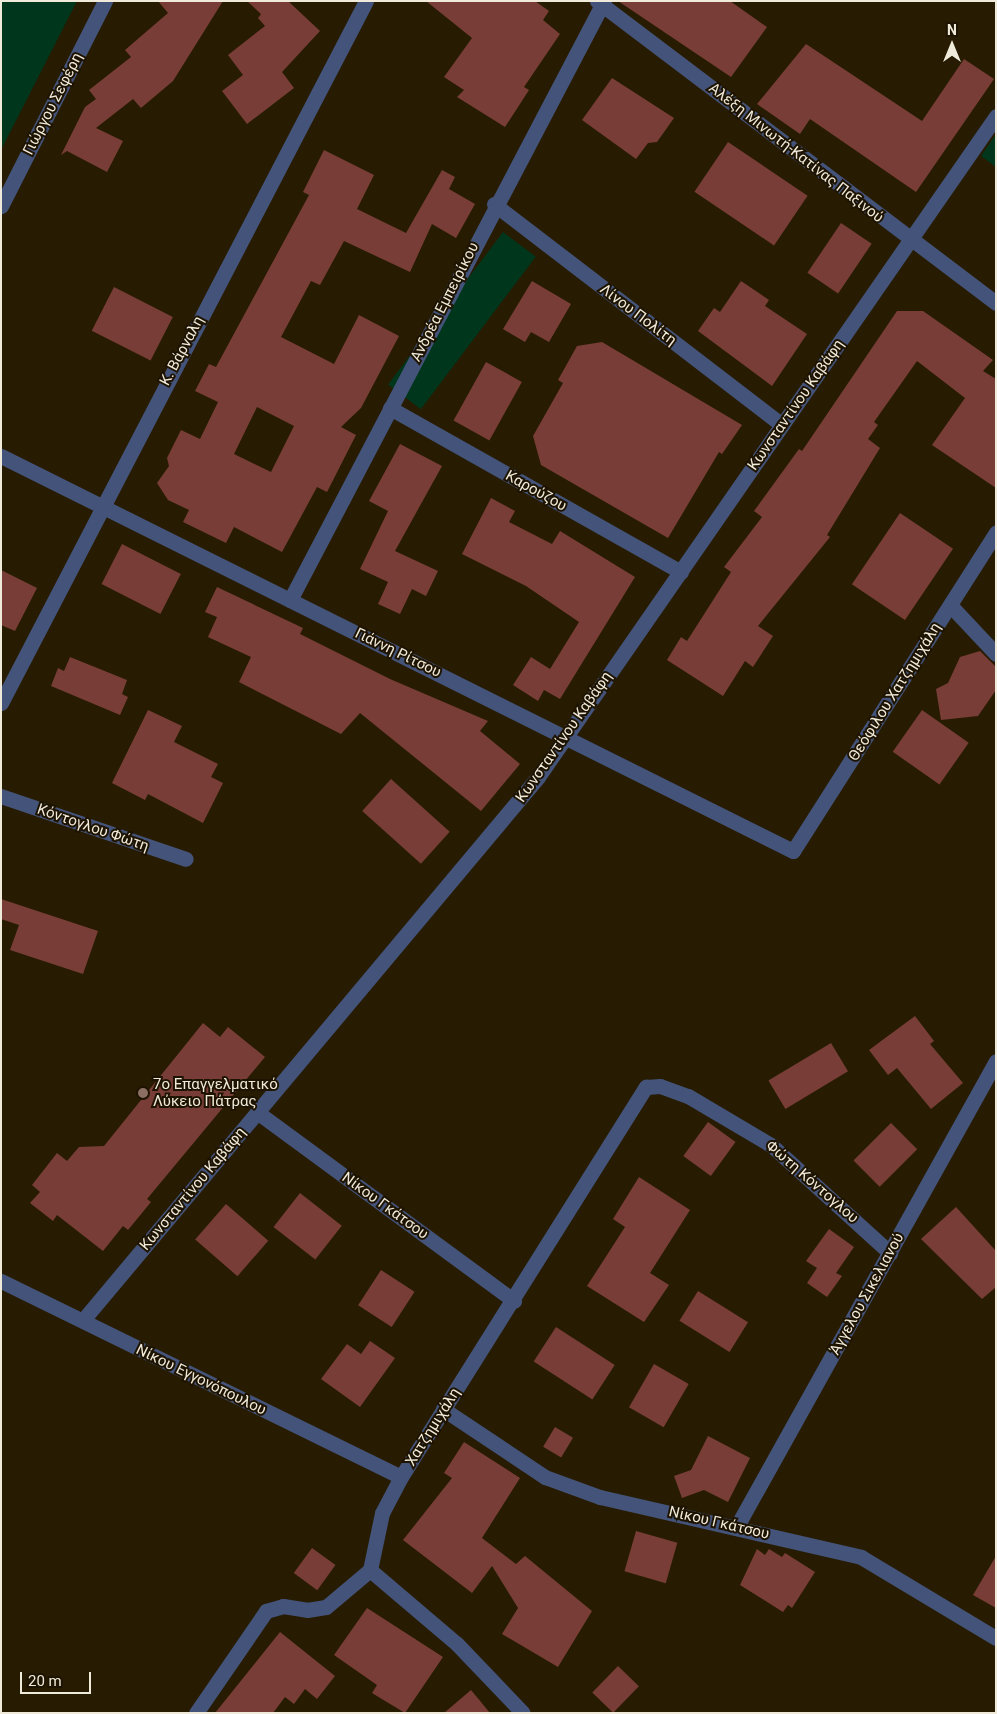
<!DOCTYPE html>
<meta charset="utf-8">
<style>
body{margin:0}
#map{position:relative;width:997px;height:1714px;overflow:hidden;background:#271c02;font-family:Roboto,sans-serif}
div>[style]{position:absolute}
.green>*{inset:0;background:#00361b;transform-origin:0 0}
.building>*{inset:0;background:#783d36;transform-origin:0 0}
.minor>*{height:15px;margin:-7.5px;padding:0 7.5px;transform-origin:7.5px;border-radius:7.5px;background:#445379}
.dots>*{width:14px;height:14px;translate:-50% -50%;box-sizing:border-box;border:2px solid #1d1300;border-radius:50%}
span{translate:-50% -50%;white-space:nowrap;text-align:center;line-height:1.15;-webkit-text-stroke:4px #1d1300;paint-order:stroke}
.street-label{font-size:15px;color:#f0eada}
.poi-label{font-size:15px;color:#f0eada}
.left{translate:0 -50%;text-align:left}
.frame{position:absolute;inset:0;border:2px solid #f0eada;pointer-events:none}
.north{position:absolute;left:927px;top:20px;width:50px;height:50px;-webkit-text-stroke:4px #1d1300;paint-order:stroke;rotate:0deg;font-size:14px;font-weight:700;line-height:20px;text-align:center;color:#f0eada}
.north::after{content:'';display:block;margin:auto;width:18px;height:22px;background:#f0eada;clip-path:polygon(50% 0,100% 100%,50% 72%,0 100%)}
.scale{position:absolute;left:20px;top:1672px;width:71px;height:22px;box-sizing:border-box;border:2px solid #f0eada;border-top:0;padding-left:6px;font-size:15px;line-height:18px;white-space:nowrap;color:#f0eada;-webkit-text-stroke:4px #1d1300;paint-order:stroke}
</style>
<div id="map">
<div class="green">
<div style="clip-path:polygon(1px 1px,77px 1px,1px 150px)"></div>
<div style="clip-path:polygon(996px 134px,996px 167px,981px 156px)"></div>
<div style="left:503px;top:232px;width:41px;height:191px;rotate:37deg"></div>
</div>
<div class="building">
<div style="clip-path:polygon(158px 1px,223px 1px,173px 81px,141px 108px,133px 99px,96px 128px,123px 141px,107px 172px,67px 151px,61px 155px,85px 107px,96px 99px,89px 90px,131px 57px,125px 50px,168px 13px)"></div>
<div style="clip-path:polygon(247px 1px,288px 1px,320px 31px,282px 72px,294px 88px,247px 124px,222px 91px,243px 75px,228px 55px,265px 26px,258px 18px,261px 14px)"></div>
<div style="clip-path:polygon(426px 1px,535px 1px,549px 11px,543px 20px,560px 34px,524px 87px,529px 90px,505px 127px,457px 97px,464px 90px,444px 77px,472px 38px)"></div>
<div style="clip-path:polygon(618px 1px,730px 1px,767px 27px,731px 77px)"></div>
<div style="clip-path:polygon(806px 44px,922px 121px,964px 59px,994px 79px,916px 192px,810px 119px,800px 134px,757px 104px)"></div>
<div style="clip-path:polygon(612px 78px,674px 118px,657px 142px,648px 143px,636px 159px,582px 120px)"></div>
<div style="left:728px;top:142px;width:96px;height:60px;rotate:34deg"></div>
<div style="clip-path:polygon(evenodd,324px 150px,374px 175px,357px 209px,406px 233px,442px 170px,455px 177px,449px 189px,475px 204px,456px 238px,432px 224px,410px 272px,344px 241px,320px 285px,311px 281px,281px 337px,334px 364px,359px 315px,399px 336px,361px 408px,341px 427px,356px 435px,327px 492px,317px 487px,282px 552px,234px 527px,226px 543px,183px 522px,189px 510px,168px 500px,157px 483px,169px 466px,167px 458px,181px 430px,200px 439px,218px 402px,195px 391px,209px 364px,216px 367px,309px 195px,303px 192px,324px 150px,257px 407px,294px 426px,271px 472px,234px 454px,257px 407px)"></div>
<div style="left:841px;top:223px;width:37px;height:60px;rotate:34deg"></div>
<div style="clip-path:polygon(532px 281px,571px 304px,549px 342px,531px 332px,525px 342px,503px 329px)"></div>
<div style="clip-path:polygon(741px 281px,769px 300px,765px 306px,807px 334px,772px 386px,698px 331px,714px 308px,720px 312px)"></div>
<div style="left:114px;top:287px;width:66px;height:49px;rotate:27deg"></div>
<div style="clip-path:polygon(897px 311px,923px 311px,993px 360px,983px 371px,996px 379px,996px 488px,932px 445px,965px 398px,917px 361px,874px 422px,878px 425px,868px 439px,880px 448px,827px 535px,830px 537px,758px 626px,773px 636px,753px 667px,745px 661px,723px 696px,667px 660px,681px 637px,687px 641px,731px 572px,724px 567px,762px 517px,754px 511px,799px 449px,802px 451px)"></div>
<div style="clip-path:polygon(602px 342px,742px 425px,722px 454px,719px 452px,668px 538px,541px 465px,533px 436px,563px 383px,558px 380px,577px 346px)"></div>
<div style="left:486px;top:362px;width:41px;height:67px;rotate:29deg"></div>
<div style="clip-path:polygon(400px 444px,442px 466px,395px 551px,438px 571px,426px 596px,412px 589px,400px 614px,378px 604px,388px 582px,360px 569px,388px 511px,369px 501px)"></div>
<div style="clip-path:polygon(491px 498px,515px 511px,509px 522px,552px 544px,560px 531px,635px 577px,560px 699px,544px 690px,538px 701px,513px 685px,531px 657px,550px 669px,579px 622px,526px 586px,462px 554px)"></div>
<div style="left:900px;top:513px;width:64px;height:86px;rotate:34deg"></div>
<div style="left:122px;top:544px;width:66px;height:45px;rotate:27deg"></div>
<div style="clip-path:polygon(1px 570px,37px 588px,15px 631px,1px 625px)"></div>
<div style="clip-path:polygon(217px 587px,303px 628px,300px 634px,390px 679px,488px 721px,480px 731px,520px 764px,481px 811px,360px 713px,341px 734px,239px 682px,251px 657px,208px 637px,217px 617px,205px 612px)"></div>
<div style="clip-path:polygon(980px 651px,996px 667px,996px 690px,978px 716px,941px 720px,936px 689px,948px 683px,960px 657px)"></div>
<div style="clip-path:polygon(70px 657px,127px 680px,122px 694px,128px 697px,120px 715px,51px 686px,58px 668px,64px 671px)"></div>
<div style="clip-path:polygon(148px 710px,182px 726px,174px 742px,218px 764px,211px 777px,223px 783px,203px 823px,148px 794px,145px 800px,112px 783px)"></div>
<div style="left:922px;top:710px;width:57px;height:51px;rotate:35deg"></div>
<div style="left:391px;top:779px;width:79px;height:43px;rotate:42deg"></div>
<div style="clip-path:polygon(1px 899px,98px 931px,83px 974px,10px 950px,19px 925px,1px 919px)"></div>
<div style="clip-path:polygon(915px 1016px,934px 1041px,930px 1044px,963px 1083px,931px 1109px,897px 1068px,888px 1075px,869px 1050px)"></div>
<div style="clip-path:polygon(203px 1023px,220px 1037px,228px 1027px,265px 1057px,147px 1199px,151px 1202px,128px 1230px,123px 1226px,103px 1251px,57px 1215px,53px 1221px,30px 1203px,40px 1192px,32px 1185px,57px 1153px,67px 1161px,79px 1147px,104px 1146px)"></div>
<div style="left:831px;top:1043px;width:33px;height:73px;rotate:59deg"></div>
<div style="left:708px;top:1122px;width:34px;height:42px;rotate:36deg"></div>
<div style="left:891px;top:1123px;width:37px;height:53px;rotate:45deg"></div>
<div style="clip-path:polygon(639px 1177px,690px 1210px,650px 1273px,669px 1285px,644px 1322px,587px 1286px,625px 1227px,613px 1219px)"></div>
<div style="left:300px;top:1193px;width:53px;height:43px;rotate:38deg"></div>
<div style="left:226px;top:1204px;width:56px;height:47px;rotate:41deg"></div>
<div style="clip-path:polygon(956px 1207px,996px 1251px,996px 1287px,982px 1299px,921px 1239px)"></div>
<div style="clip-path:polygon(829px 1229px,854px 1247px,836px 1273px,842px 1276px,827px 1297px,807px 1283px,817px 1268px,806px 1261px)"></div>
<div style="left:381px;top:1270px;width:40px;height:42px;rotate:33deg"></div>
<div style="left:698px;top:1291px;width:59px;height:35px;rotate:32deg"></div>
<div style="left:556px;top:1327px;width:70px;height:41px;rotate:33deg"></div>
<div style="clip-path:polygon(370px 1341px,395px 1358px,360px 1407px,321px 1379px,347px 1344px,361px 1354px)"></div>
<div style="left:654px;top:1364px;width:40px;height:50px;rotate:30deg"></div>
<div style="left:555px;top:1427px;width:21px;height:23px;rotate:31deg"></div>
<div style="clip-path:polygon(708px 1436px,750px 1458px,728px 1502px,704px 1490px,682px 1498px,674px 1476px,691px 1470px)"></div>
<div style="clip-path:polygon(464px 1442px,520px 1478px,482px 1538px,516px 1564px,525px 1556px,592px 1611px,558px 1667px,502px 1634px,518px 1608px,492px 1566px,472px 1593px,403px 1540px,452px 1478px,444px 1473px)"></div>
<div style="left:636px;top:1531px;width:43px;height:42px;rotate:16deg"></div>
<div style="left:312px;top:1548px;width:29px;height:31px;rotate:36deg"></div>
<div style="clip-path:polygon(757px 1549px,765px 1555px,769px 1549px,782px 1557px,785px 1553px,815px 1572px,792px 1608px,788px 1605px,783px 1612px,740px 1585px)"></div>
<div style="clip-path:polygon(996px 1556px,996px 1608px,973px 1595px)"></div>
<div style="clip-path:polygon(367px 1608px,443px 1657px,405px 1713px,372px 1693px,377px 1685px,334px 1655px)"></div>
<div style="clip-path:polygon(280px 1632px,335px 1676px,317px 1699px,305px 1689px,294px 1704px,285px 1697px,273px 1713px,215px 1713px)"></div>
<div style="left:618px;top:1666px;width:29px;height:37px;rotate:44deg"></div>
<div style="clip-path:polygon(471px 1690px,490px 1713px,444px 1713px)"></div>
</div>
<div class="minor">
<div style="left:597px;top:1px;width:500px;rotate:37.12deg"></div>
<div style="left:494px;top:204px;width:363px;rotate:37.5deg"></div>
<div style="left:1px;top:206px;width:230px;rotate:-63.1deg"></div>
<div style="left:390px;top:408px;width:334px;rotate:29.4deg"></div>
<div style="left:1px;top:456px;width:885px;rotate:26.51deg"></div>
<div style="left:793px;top:851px;width:378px;rotate:-57.5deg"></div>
<div style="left:290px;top:600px;width:676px;rotate:-62.34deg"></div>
<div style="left:950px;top:605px;width:67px;rotate:46.8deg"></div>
<div style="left:1px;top:703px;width:791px;rotate:-62.53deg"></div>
<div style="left:1px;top:796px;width:195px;rotate:18.8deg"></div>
<div style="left:257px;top:1112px;width:319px;rotate:36.3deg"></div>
<div style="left:1px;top:1281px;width:445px;rotate:26.1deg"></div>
<div style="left:83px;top:1320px;width:708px;rotate:-50.04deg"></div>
<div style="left:538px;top:777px;width:804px;rotate:-55.28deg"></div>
<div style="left:443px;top:1409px;width:123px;rotate:33.7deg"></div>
<div style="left:545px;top:1477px;width:59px;rotate:20deg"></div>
<div style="left:600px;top:1497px;width:268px;rotate:12.9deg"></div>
<div style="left:861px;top:1557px;width:157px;rotate:31deg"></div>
<div style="left:737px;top:1526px;width:532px;rotate:-60.88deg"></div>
<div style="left:370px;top:1570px;width:114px;rotate:40.4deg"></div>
<div style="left:457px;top:1644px;width:95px;rotate:46.3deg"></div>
<div style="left:196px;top:1713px;width:124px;rotate:-55.5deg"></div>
<div style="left:266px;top:1611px;width:18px;rotate:-16deg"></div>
<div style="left:283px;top:1606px;width:24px;rotate:9deg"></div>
<div style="left:307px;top:1610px;width:19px;rotate:-9deg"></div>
<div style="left:326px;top:1607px;width:57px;rotate:-40.1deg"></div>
<div style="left:370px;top:1570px;width:58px;rotate:-78.1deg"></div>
<div style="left:382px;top:1513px;width:41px;rotate:-62.2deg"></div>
<div style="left:401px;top:1477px;width:461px;rotate:-57.9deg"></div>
<div style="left:646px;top:1087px;width:14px;rotate:-4deg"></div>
<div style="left:660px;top:1086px;width:30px;rotate:20deg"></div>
<div style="left:688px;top:1096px;width:96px;rotate:30.6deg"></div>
<div style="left:771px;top:1145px;width:161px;rotate:42.2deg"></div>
</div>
<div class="dots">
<div style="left:143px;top:1093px;background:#8d6e63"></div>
</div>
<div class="street-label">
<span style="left:53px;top:104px;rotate:-63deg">Γιώργου Σεφέρη</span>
<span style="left:796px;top:153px;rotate:38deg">Αλέξη Μινωτή-Κατίνας Παξινού</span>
<span style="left:445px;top:302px;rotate:-63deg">Ανδρέα Εμπειρίκου</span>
<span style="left:638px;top:315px;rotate:37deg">Λίνου Πολίτη</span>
<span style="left:182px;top:351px;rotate:-62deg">Κ. Βάρναλη</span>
<span style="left:796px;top:405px;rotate:-55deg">Κωνσταντίνου Καβάφη</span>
<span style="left:536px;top:491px;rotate:29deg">Καρούζου</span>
<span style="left:398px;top:653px;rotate:26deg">Γιάννη Ρίτσου</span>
<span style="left:895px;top:692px;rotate:-58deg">Θεόφιλου Χατζημιχάλη</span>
<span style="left:564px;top:737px;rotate:-55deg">Κωνσταντίνου Καβάφη</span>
<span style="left:93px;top:828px;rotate:19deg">Κόντογλου Φώτη</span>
<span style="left:812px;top:1182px;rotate:41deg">Φώτη Κόντογλου</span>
<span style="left:193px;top:1189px;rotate:-50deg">Κωνσταντίνου Καβάφη</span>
<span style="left:385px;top:1206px;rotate:36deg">Νίκου Γκάτσου</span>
<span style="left:867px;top:1294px;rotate:-61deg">Άγγελου Σικελιανού</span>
<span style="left:201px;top:1380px;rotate:26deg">Νίκου Εγγονόπουλου</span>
<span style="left:433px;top:1427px;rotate:-58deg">Χατζημιχάλη</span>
<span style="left:719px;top:1523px;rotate:13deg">Νίκου Γκάτσου</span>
</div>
<div class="poi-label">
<span class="left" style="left:153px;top:1093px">7ο Επαγγελματικό<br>Λύκειο Πάτρας</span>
</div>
<div class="frame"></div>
<div class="north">N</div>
<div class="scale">20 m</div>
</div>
